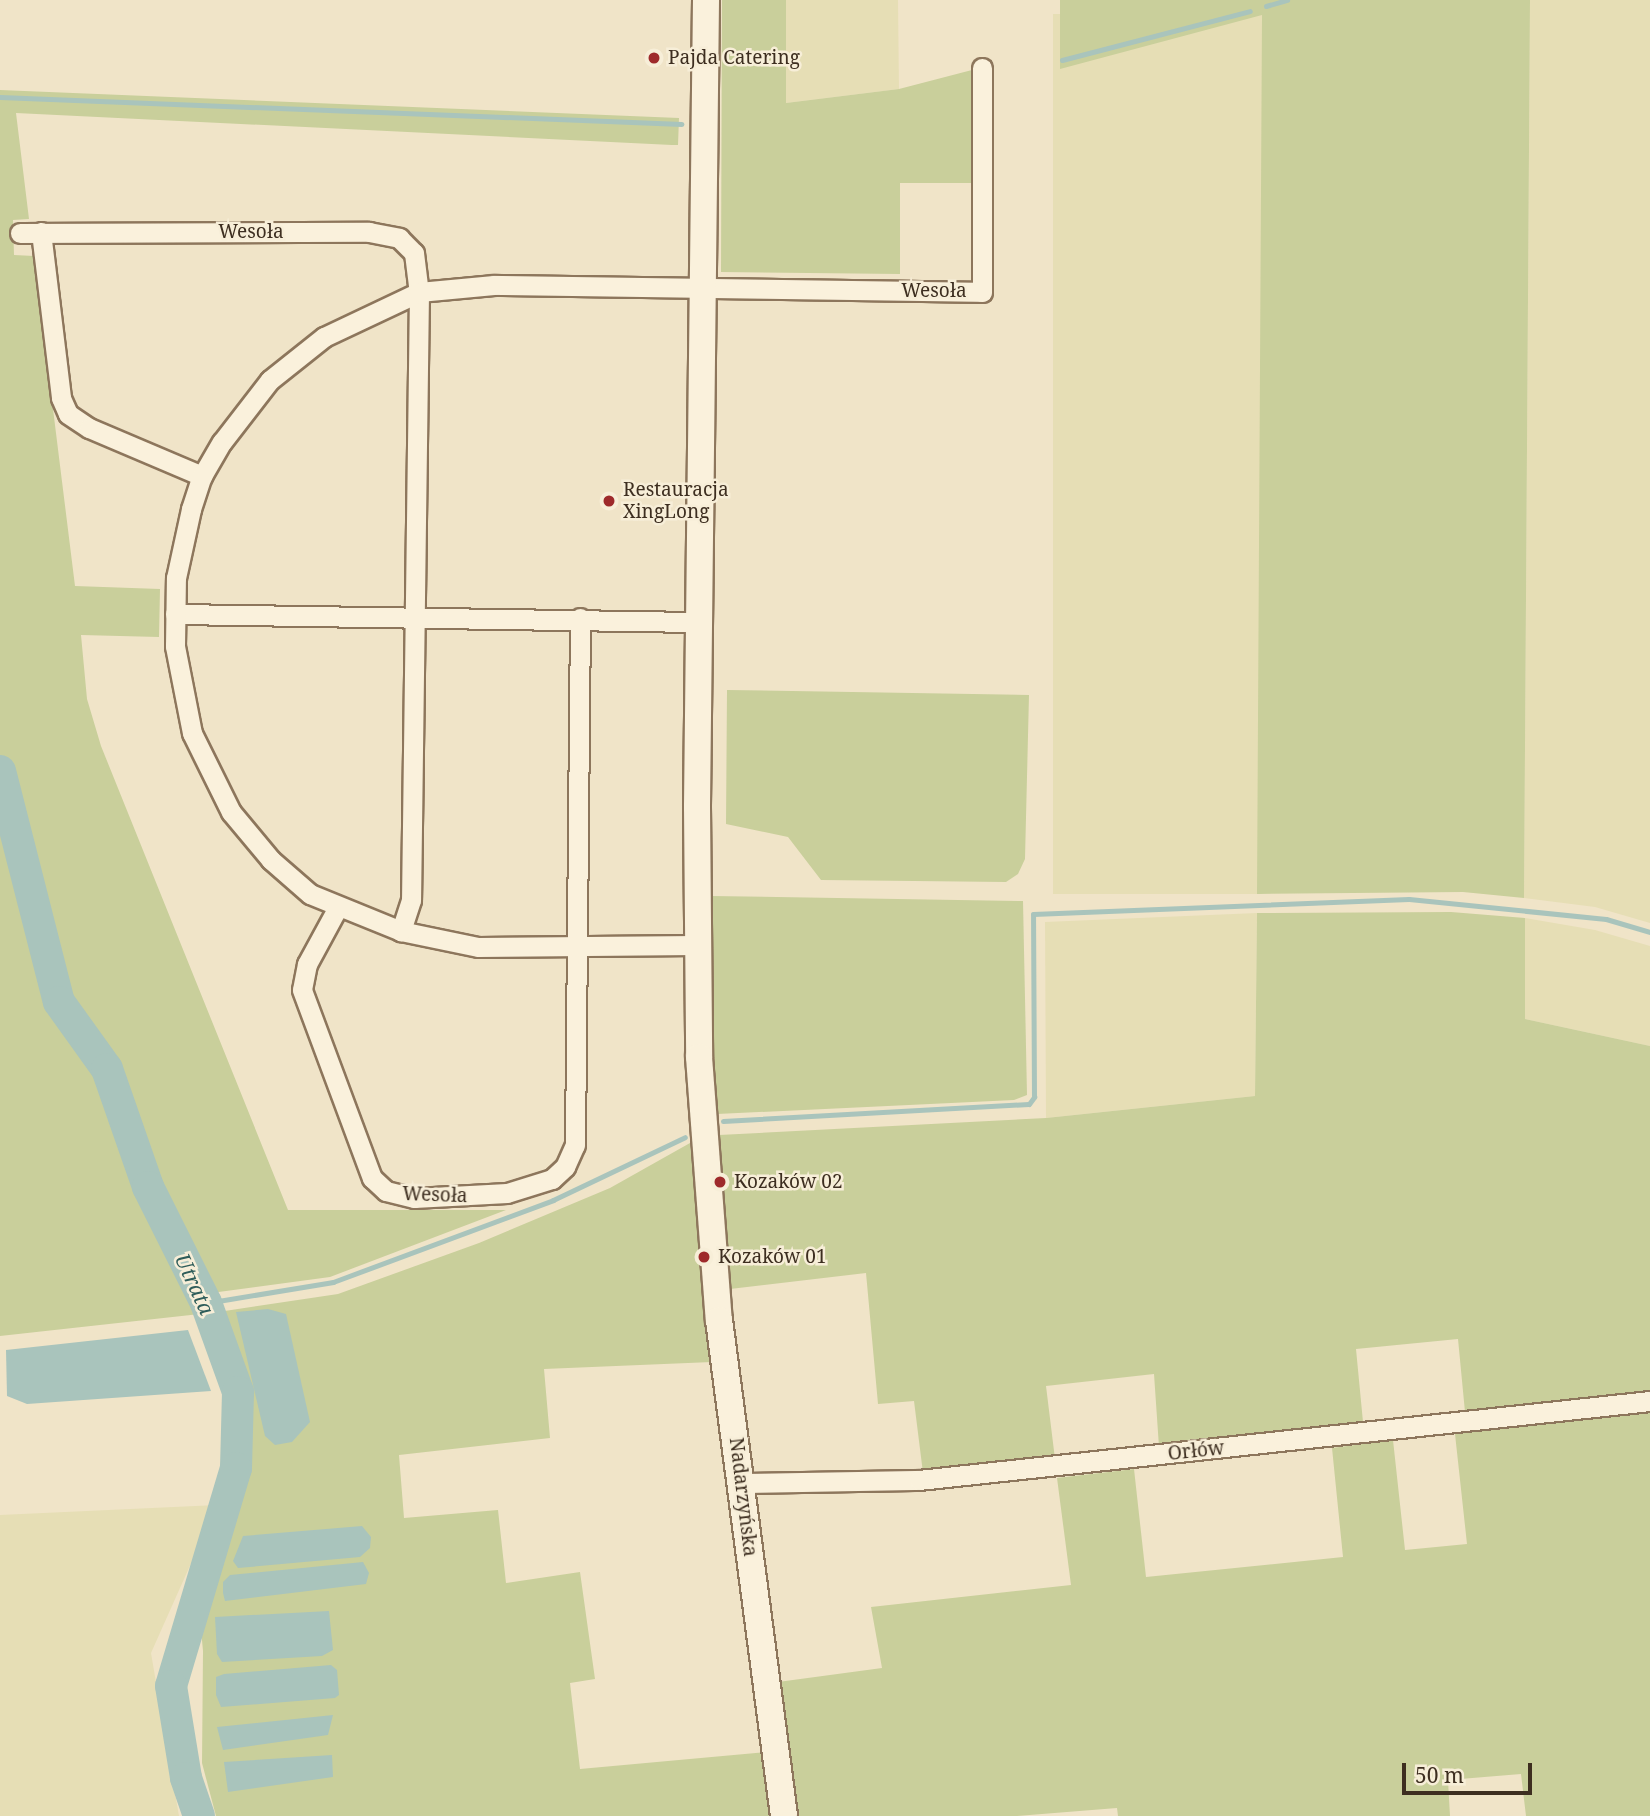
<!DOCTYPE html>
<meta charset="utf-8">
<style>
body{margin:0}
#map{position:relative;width:1650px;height:1816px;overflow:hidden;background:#f0e4c8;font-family:"Noto Serif",serif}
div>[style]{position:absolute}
.farmland>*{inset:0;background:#e6deb5;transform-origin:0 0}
.green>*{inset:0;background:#c9cf9b}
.water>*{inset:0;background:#a9c4bc}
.stream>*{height:5px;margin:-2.5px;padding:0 2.5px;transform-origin:2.5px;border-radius:2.5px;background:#a9c4bc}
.river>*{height:32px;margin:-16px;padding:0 16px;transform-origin:16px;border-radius:16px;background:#a9c4bc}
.roads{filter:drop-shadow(2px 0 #8d765c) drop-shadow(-2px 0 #8d765c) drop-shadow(0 2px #8d765c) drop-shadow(0 -2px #8d765c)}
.street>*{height:19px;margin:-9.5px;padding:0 9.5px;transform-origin:9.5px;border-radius:9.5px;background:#faf1dc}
.secondary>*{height:26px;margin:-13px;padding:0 13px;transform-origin:13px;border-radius:13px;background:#faf1dc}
.dots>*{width:19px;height:19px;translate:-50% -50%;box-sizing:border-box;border:4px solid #f7eed8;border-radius:50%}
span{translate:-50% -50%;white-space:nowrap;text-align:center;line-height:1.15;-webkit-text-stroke:5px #f7eed8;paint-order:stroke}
.poi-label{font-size:19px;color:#3d2e20}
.left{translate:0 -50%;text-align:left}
.street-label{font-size:19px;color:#3d2e20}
.water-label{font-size:21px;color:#2f5d5a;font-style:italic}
.scale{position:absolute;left:1402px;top:1763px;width:130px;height:32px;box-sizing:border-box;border:4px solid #3d2e20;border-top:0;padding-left:9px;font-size:21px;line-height:24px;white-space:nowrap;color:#3d2e20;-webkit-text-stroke:5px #f7eed8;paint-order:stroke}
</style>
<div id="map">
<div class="farmland">
<div style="clip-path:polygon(786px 0,898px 0,899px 89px,786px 103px)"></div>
<div style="clip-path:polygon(1530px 0,1650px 0,1650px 923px,1595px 907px,1524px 898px)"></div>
<div style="left:1262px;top:14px;width:880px;height:209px;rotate:90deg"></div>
<div style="clip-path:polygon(1257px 913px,1255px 1096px,1046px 1118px,1045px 922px)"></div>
<div style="clip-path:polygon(1525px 918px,1595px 930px,1650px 946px,1650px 1046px,1525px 1019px)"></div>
<div style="clip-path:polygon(217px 1505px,151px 1653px,179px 1816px,0 1816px,0 1515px)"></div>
</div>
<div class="green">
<div style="clip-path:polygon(722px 0,786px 0,786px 103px,899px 89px,972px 70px,972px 183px,900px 183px,900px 274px,721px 272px)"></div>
<div style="clip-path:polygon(1060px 0,1530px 0,1524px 898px,1463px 892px,1257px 894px,1262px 15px,1060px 69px)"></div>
<div style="clip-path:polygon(0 90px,679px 118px,678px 145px,672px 145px,16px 113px,29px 219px,13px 220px,14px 255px,34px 256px,75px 586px,160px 589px,159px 637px,81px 635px,87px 699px,101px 746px,288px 1210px,506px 1210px,330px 1277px,211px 1293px,218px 1312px,338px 1294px,479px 1243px,610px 1188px,690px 1143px,712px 1362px,544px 1369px,550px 1438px,399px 1455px,404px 1518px,498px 1510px,506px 1583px,580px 1572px,595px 1679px,570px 1683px,580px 1769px,767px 1752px,774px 1816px,216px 1816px,202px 1763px,203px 1651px,199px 1608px,243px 1469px,250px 1404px,241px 1367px,218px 1312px,0 1336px)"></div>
<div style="clip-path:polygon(727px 690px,1029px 695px,1025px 859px,1018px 874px,1006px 882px,821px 880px,788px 837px,726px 824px)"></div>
<div style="clip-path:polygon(711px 896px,1023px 901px,1027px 1095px,1014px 1100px,717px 1114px,709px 1023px)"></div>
<div style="clip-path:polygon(1451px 912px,1525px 918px,1525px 1019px,1650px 1046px,1650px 1392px,1465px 1412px,1458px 1339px,1356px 1349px,1363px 1422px,1159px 1447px,1154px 1374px,1046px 1386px,1055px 1459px,923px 1473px,914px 1401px,878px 1404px,866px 1273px,730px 1289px,719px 1135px,1046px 1118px,1255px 1096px,1257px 913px)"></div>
<div style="clip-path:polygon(1650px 1413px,1650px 1816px,1526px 1816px,1521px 1774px,1448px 1780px,1450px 1816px,1118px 1816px,1117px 1808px,1017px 1816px,797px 1816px,778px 1682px,882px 1668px,871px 1607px,1071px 1585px,1057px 1478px,1134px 1469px,1146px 1577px,1343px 1557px,1332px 1448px,1393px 1440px,1405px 1550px,1467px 1544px,1455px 1434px)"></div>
</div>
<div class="water">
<div style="clip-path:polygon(268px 1309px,286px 1314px,310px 1422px,292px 1442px,275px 1445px,265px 1436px,236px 1312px)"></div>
<div style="clip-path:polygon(188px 1330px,211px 1391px,27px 1404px,7px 1396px,6px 1350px)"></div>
<div style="clip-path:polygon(362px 1526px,371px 1537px,370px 1548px,360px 1557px,238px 1568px,233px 1561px,243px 1536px)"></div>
<div style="clip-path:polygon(363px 1562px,369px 1573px,366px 1584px,225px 1601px,223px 1593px,223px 1582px,230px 1575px)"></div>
<div style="clip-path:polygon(329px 1611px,333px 1650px,322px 1656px,222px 1662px,217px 1654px,215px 1617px)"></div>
<div style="clip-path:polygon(331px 1665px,337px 1670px,339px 1695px,335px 1698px,221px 1707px,216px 1695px,216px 1677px,224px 1674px)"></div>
<div style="clip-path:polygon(333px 1715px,328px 1735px,223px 1750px,217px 1727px)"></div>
<div style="clip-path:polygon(332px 1755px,333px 1777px,228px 1792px,224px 1762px)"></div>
</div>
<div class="stream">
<div style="left:1266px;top:6px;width:22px;rotate:-16deg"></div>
<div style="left:1062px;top:60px;width:194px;rotate:-14.6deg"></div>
<div style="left:0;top:97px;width:682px;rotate:2.27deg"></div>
<div style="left:723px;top:1121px;width:306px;rotate:-3.2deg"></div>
<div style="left:1029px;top:1104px;width:9px;rotate:-54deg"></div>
<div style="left:1034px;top:1097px;width:183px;rotate:-90.3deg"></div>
<div style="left:1033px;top:914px;width:376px;rotate:-2.3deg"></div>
<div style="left:1409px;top:899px;width:198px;rotate:5.8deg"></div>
<div style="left:1606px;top:919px;width:46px;rotate:16.5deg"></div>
<div style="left:206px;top:1303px;width:129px;rotate:-9.4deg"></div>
<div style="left:333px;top:1282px;width:235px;rotate:-20.4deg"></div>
<div style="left:553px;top:1200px;width:146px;rotate:-25.5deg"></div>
</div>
<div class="river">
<div style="left:0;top:771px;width:238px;rotate:75.7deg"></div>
<div style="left:59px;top:1002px;width:82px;rotate:54.4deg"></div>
<div style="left:107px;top:1069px;width:125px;rotate:70.8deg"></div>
<div style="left:148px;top:1187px;width:130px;rotate:63.4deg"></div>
<div style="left:206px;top:1303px;width:95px;rotate:70.2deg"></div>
<div style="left:238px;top:1392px;width:76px;rotate:91.5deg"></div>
<div style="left:236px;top:1468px;width:227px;rotate:106.6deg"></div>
<div style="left:171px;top:1686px;width:93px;rotate:80.7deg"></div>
<div style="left:186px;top:1778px;width:40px;rotate:71.1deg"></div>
</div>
<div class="roads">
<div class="street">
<div style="left:41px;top:232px;width:167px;rotate:83.1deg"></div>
<div style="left:61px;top:398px;width:17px;rotate:66deg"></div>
<div style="left:68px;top:414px;width:25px;rotate:34deg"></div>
<div style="left:89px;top:428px;width:123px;rotate:23deg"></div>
<div style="left:20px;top:233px;width:349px;rotate:-0.2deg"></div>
<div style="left:369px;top:232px;width:31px;rotate:11deg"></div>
<div style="left:399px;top:238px;width:21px;rotate:45deg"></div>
<div style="left:414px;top:253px;width:39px;rotate:83deg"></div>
<div style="left:419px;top:292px;width:608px;rotate:90.75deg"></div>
<div style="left:411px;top:900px;width:33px;rotate:108deg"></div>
<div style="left:175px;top:614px;width:523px;rotate:0.88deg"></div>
<div style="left:338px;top:907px;width:65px;rotate:118.5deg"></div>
<div style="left:307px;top:964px;width:26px;rotate:101deg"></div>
<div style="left:302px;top:990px;width:201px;rotate:69.6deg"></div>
<div style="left:372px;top:1178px;width:19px;rotate:43deg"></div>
<div style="left:386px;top:1191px;width:29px;rotate:14deg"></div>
<div style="left:414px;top:1198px;width:93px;rotate:-3.1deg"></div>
<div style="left:507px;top:1193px;width:47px;rotate:-17.3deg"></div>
<div style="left:552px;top:1179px;width:18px;rotate:-43deg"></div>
<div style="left:565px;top:1167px;width:24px;rotate:-66deg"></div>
<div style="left:575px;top:1145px;width:527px;rotate:-89.46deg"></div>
<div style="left:696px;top:945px;width:218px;rotate:179.5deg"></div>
<div style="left:478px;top:947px;width:79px;rotate:-168.3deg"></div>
<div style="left:401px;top:931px;width:98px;rotate:-157.9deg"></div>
<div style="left:310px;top:894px;width:52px;rotate:-138.9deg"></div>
<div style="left:271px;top:860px;width:62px;rotate:-129.8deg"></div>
<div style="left:231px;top:812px;width:88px;rotate:-116.3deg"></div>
<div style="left:192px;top:733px;width:89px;rotate:-101.1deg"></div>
<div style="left:175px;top:646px;width:68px;rotate:-89.2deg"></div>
<div style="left:176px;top:578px;width:71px;rotate:-77.7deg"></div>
<div style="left:191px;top:509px;width:35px;rotate:-72deg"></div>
<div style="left:202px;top:476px;width:39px;rotate:-60deg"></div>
<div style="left:222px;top:442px;width:78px;rotate:-52.3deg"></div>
<div style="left:270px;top:380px;width:69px;rotate:-38.5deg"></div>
<div style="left:324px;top:337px;width:105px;rotate:-25.3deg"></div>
<div style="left:419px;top:292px;width:75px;rotate:-5.3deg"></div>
<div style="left:494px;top:285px;width:488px;rotate:0.8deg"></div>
<div style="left:982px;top:292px;width:224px;rotate:-90deg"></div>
<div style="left:741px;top:1483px;width:178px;rotate:-1deg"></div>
<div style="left:919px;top:1480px;width:735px;rotate:-6.17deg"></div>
</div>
<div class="secondary">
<div style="left:706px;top:0;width:807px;rotate:90.64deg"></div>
<div style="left:697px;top:807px;width:250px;rotate:89.5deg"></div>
<div style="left:699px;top:1057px;width:264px;rotate:85.7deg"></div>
<div style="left:719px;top:1320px;width:500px;rotate:82.53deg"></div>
</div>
</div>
<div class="dots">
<div style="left:654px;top:58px;background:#9e2a2b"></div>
<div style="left:609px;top:501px;background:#9e2a2b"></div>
<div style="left:720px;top:1182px;background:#9e2a2b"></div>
<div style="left:704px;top:1257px;background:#9e2a2b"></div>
</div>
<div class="poi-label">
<span class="left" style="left:668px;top:58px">Pajda Catering</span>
<span class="left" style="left:623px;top:501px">Restauracja<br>XingLong</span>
<span class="left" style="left:734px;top:1182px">Kozaków 02</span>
<span class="left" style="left:718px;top:1257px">Kozaków 01</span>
</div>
<div class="street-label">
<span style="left:251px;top:232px">Wesoła</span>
<span style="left:934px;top:291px">Wesoła</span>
<span style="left:435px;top:1195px;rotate:2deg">Wesoła</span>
<span style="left:1196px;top:1451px;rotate:-6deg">Orłów</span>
<span style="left:743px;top:1497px;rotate:83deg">Nadarzyńska</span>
</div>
<div class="water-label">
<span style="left:195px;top:1284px;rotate:65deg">Utrata</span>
</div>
<div class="scale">50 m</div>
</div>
